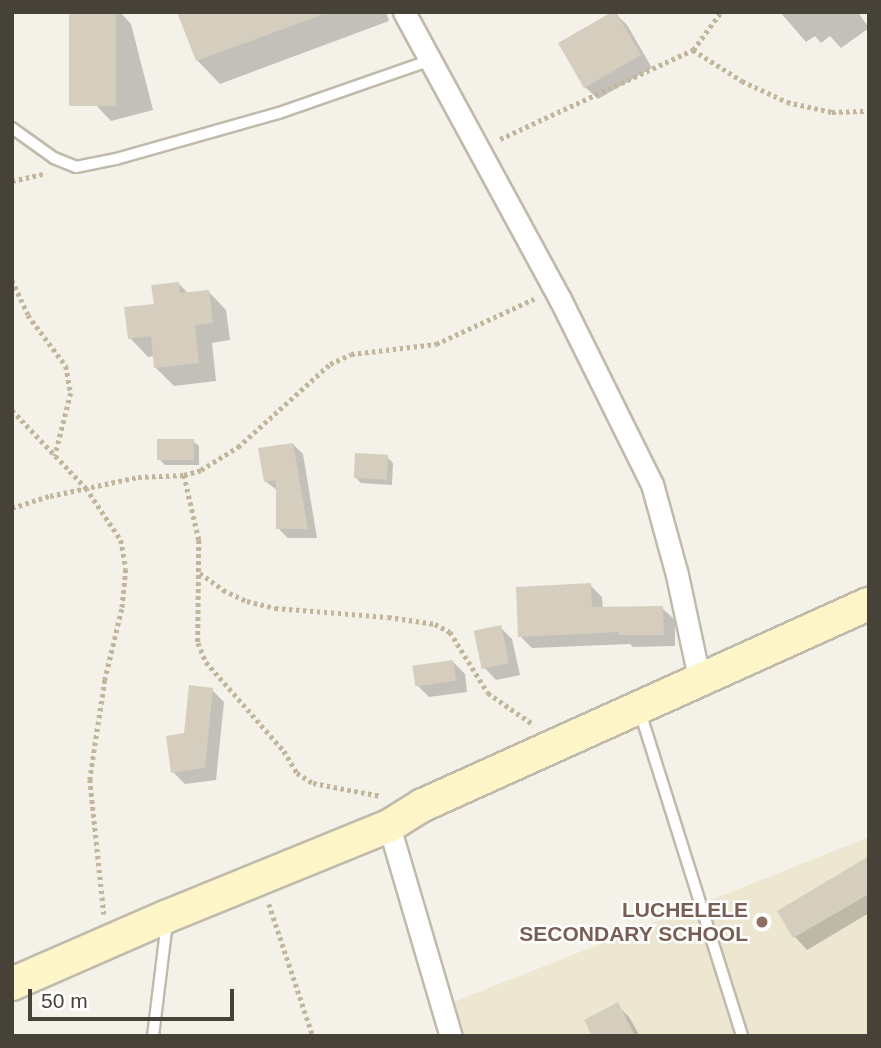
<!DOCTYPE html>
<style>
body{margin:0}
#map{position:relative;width:881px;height:1048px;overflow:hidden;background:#f4f1e8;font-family:Helvetica,sans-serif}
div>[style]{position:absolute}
.education>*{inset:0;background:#ede7d2}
.shadow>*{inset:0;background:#0003}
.building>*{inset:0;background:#d5cebe;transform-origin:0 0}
.path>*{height:4.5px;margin-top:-2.25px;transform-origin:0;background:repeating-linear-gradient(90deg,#c1b69c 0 3.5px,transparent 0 7px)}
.roads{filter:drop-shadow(2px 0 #bfbaab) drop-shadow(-2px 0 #bfbaab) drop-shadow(0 2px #bfbaab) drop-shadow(0 -2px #bfbaab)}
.lane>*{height:10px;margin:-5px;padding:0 5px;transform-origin:5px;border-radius:5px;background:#fff}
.street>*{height:21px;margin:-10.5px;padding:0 10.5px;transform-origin:10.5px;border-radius:10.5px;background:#fff}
.secondary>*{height:32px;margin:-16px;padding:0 16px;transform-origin:16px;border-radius:16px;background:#fef5c8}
.dots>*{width:19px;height:19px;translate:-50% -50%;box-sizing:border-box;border:4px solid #fff;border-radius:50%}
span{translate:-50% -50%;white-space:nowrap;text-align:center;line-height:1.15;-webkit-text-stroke:5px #fff;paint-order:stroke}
.education-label{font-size:21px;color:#785e54;font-weight:700}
.right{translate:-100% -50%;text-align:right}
.frame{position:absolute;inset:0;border:14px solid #474237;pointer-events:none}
.scale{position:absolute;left:28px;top:989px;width:206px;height:32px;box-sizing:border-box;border:4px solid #474237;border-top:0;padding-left:9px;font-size:21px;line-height:24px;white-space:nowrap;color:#474237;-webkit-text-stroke:5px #fff;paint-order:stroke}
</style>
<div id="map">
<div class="education">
<div style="clip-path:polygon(869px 837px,869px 1036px,451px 1036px,441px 1007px)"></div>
</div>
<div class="shadow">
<div style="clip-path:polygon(87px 12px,120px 12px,131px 24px,153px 110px,111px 121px,93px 102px)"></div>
<div style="clip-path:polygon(179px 12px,386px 12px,389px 21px,220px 84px,197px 60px)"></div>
<div style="clip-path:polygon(780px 12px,858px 12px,869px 28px,841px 48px,830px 36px,821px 43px,815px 36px,806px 42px)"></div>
<div style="clip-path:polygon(615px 13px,627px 25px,652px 68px,598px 99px,585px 87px)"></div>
<div style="clip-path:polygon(178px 283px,189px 294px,208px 291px,226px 310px,230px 340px,212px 343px,216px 381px,174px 386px,156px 368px,155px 356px,148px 357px,130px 338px)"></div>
<div style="clip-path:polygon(193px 441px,199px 446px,199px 465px,165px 465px,160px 460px)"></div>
<div style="clip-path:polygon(293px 444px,303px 454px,317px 538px,288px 538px,278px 528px,278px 491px,265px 481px)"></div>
<div style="clip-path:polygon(387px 457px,393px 463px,392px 485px,361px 483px,355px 477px)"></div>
<div style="clip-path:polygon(590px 585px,602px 597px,603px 609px,662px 608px,675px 620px,675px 646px,633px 647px,630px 644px,532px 648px,520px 636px)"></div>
<div style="clip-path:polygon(500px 627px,512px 639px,520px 675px,496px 680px,484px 667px)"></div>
<div style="clip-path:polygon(453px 662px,465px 674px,467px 692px,429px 697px,417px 685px)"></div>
<div style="clip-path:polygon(212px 690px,224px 702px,216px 780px,185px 784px,173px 772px,186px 735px)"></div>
<div style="clip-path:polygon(869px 867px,869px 913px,807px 950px,795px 937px,779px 911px)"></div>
<div style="clip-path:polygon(617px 1005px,629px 1017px,640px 1036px,594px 1036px)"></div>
</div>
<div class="building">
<div style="left:69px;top:12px;width:47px;height:94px"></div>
<div style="clip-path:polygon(177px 12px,320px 12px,321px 15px,196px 61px)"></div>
<div style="clip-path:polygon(612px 12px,616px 12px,641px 55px,584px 88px,558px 43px)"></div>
<div style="clip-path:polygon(179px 282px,180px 293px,209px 290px,213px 323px,195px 325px,199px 363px,154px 368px,151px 336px,128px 339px,124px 307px,154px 304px,151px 285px)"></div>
<div style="left:157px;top:439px;width:37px;height:21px"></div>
<div style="clip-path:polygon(293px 443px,308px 529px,276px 529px,276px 480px,264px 482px,258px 448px)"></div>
<div style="left:355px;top:453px;width:33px;height:25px;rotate:3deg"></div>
<div style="clip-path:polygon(591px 583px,592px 607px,663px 606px,664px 635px,619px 635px,619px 632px,518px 637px,516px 587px)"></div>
<div style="left:501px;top:625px;width:39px;height:28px;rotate:78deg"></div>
<div style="left:453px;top:660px;width:21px;height:41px;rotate:82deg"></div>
<div style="clip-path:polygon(189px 685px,213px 688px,205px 768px,171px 773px,166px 736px,184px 733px)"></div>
<div style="clip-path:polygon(869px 856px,869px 894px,793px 938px,777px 911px)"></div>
<div style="clip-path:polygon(618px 1002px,635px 1036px,592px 1036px,584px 1020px)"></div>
</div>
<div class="path">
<div style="left:693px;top:50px;width:58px;rotate:32.3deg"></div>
<div style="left:742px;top:81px;width:50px;rotate:25deg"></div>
<div style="left:787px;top:102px;width:46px;rotate:12.5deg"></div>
<div style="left:832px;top:112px;width:37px;rotate:-2deg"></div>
<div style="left:500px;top:139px;width:213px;rotate:-24.8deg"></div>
<div style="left:693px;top:50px;width:47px;rotate:-53.6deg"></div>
<div style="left:12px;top:181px;width:35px;rotate:-13deg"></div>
<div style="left:12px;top:280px;width:38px;rotate:65deg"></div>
<div style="left:28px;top:315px;width:64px;rotate:53.3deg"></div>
<div style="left:66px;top:366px;width:27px;rotate:80deg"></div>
<div style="left:71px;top:393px;width:65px;rotate:104.3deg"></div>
<div style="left:12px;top:410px;width:108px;rotate:46.5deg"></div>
<div style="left:86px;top:488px;width:63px;rotate:56.1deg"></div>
<div style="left:121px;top:540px;width:29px;rotate:80deg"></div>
<div style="left:126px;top:569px;width:40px;rotate:95.7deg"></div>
<div style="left:122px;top:609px;width:73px;rotate:103.5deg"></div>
<div style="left:105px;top:680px;width:100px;rotate:98.6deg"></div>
<div style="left:90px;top:779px;width:136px;rotate:84.1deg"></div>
<div style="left:184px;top:475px;width:67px;rotate:77deg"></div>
<div style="left:199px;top:540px;width:103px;rotate:90.6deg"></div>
<div style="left:198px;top:643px;width:21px;rotate:67deg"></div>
<div style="left:206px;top:662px;width:118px;rotate:48.8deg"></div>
<div style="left:284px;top:751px;width:26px;rotate:59deg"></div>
<div style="left:297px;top:773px;width:19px;rotate:32deg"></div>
<div style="left:313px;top:783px;width:69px;rotate:10.8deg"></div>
<div style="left:12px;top:508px;width:40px;rotate:-18deg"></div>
<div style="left:50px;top:496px;width:90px;rotate:-12.2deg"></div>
<div style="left:138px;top:477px;width:46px;rotate:-2.5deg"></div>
<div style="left:184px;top:475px;width:18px;rotate:-16deg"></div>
<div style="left:201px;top:470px;width:44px;rotate:-31.9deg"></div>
<div style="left:238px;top:447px;width:124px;rotate:-42.1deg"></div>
<div style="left:330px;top:364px;width:23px;rotate:-25deg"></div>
<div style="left:351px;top:354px;width:86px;rotate:-6.7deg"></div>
<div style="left:436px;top:344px;width:108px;rotate:-24.7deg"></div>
<div style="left:200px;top:573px;width:29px;rotate:36deg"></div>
<div style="left:223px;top:590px;width:26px;rotate:25deg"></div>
<div style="left:247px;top:601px;width:29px;rotate:14deg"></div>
<div style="left:275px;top:608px;width:113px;rotate:4.6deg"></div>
<div style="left:388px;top:617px;width:48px;rotate:8.5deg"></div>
<div style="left:435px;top:624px;width:17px;rotate:28deg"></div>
<div style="left:450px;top:632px;width:72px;rotate:58.1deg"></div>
<div style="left:488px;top:693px;width:56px;rotate:34.8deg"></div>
<div style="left:269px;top:904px;width:139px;rotate:71.6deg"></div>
</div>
<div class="roads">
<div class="lane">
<div style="left:12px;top:128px;width:52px;rotate:35.5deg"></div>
<div style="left:54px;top:158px;width:24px;rotate:22deg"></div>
<div style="left:76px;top:167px;width:41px;rotate:-11.3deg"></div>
<div style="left:116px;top:159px;width:169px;rotate:-15.8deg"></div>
<div style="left:279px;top:113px;width:158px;rotate:-19.2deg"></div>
<div style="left:640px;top:712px;width:340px;rotate:72.5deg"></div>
<div style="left:153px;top:1036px;width:115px;rotate:-83deg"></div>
</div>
<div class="street">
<div style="left:404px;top:12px;width:327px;rotate:61.5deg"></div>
<div style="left:560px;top:299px;width:207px;rotate:63.6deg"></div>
<div style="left:652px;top:484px;width:94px;rotate:74.6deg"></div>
<div style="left:677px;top:575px;width:105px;rotate:77.9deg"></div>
<div style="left:389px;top:826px;width:219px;rotate:73.6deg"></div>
</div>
<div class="secondary">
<div style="left:12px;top:984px;width:170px;rotate:-23.6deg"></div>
<div style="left:168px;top:916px;width:239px;rotate:-22.2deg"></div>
<div style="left:389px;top:826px;width:40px;rotate:-32deg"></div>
<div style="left:423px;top:805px;width:489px;rotate:-24.3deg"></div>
</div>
</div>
<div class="dots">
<div style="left:762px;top:922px;background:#8d6e63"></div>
</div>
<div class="education-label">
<span class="right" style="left:748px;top:922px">LUCHELELE<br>SECONDARY SCHOOL</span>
</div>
<div class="frame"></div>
<div class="scale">50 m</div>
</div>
